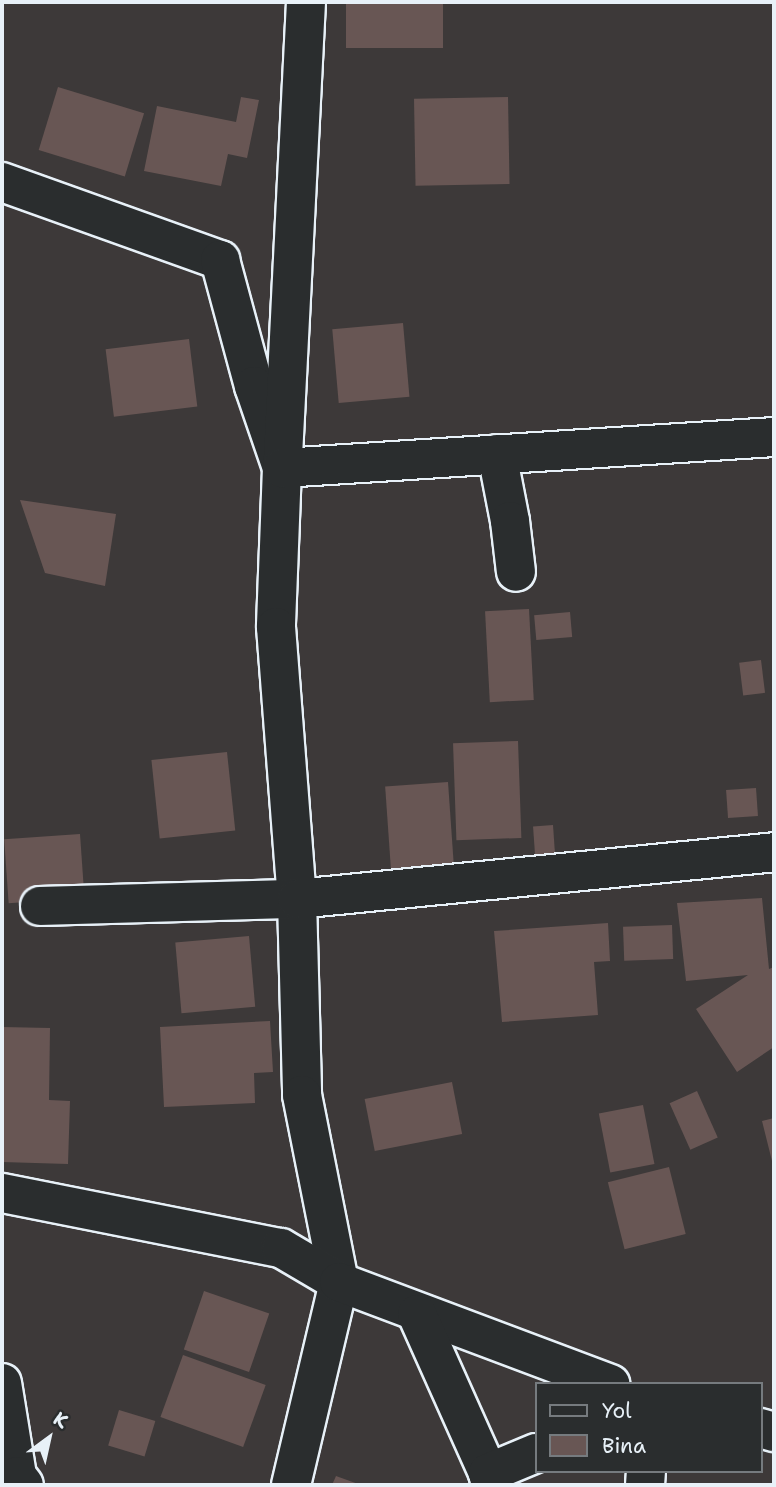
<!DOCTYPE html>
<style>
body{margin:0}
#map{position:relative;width:776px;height:1487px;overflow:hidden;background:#3d3939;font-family:"Shantell Sans",sans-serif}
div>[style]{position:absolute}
.building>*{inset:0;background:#685654;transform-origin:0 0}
.roads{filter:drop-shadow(2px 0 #e8f1f8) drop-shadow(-2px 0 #e8f1f8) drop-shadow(0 2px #e8f1f8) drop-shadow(0 -2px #e8f1f8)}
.minor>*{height:38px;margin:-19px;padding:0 19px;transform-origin:19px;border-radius:19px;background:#2a2d2e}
.tertiary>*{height:38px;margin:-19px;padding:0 19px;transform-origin:19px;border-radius:19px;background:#2a2d2e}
span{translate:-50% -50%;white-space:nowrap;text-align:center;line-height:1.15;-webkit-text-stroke:5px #2a2d2e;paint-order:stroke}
.frame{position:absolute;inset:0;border:4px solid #e8f1f8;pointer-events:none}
.legend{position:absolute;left:535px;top:1382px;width:228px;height:91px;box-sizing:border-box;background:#2a2d2e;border:2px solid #767b7f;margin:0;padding:9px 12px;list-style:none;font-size:21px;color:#e8f1f8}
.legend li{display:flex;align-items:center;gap:14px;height:35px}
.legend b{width:35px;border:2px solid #767b7f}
.north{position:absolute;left:14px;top:1403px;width:70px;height:70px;-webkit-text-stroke:5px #2a2d2e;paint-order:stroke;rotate:33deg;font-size:19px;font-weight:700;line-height:28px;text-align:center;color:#e8f1f8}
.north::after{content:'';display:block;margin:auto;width:24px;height:32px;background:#e8f1f8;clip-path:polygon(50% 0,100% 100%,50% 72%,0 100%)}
</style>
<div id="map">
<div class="building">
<div style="left:346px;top:2px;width:97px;height:46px"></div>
<div style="left:58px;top:87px;width:90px;height:66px;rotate:17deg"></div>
<div style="clip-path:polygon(241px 97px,259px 100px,247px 158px,228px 154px,221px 186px,144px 171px,157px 106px,236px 122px)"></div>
<div style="left:508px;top:97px;width:87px;height:94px;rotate:89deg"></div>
<div style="left:403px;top:323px;width:74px;height:71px;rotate:85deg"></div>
<div style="left:189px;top:339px;width:68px;height:84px;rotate:83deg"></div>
<div style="clip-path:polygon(20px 500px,116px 514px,105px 586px,45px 573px)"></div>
<div style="left:529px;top:609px;width:91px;height:44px;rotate:87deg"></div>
<div style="left:570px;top:612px;width:25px;height:36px;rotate:85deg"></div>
<div style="left:761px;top:660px;width:33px;height:22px;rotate:83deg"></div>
<div style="left:518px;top:741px;width:97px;height:65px;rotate:88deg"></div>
<div style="left:227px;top:752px;width:79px;height:76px;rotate:84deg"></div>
<div style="left:448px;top:782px;width:85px;height:63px;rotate:86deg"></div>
<div style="left:756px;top:788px;width:28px;height:30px;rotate:86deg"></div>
<div style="left:553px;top:825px;width:30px;height:20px;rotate:86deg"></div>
<div style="left:80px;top:834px;width:64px;height:76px;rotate:86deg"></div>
<div style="clip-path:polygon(762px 898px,769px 969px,774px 967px,774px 1047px,737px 1072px,696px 1009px,748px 975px,686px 981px,677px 903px)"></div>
<div style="clip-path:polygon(608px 923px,610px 961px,594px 962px,598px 1015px,502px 1022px,494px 931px)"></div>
<div style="left:672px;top:925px;width:34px;height:49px;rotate:88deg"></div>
<div style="left:249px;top:936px;width:71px;height:74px;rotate:85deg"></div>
<div style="clip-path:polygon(270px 1021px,273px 1072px,254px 1073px,255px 1103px,164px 1107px,160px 1027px)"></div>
<div style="clip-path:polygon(2px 1027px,50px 1028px,49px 1100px,70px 1101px,68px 1164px,2px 1162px)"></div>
<div style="left:452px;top:1082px;width:53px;height:89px;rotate:79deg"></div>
<div style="left:697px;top:1091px;width:51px;height:30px;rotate:66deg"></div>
<div style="left:643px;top:1105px;width:60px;height:45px;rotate:79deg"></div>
<div style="clip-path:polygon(774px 1118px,774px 1165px,773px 1165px,762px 1121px)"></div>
<div style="left:669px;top:1167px;width:69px;height:63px;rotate:76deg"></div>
<div style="left:204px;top:1291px;width:69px;height:62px;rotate:19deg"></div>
<div style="left:183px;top:1355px;width:88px;height:66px;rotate:20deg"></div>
<div style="left:119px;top:1410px;width:38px;height:37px;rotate:17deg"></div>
<div style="clip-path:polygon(336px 1476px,361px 1485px,332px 1485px)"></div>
</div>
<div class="roads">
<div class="minor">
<div style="left:2px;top:182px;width:232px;rotate:19.7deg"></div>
<div style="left:220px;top:260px;width:131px;rotate:74.9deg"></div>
<div style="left:254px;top:386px;width:87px;rotate:71.1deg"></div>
<div style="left:282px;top:468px;width:159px;rotate:92.2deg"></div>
<div style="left:276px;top:627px;width:273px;rotate:85.6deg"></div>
<div style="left:297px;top:899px;width:196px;rotate:88.5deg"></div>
<div style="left:302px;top:1095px;width:191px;rotate:78.8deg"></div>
<div style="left:339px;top:1282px;width:209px;rotate:103.3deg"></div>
<div style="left:497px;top:454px;width:68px;rotate:79deg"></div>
<div style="left:510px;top:521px;width:51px;rotate:83.3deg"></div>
<div style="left:40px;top:906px;width:257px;rotate:-1.6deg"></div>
<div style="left:297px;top:899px;width:479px;rotate:-5.6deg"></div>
<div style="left:2px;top:1193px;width:284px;rotate:11.2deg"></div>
<div style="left:281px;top:1248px;width:67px;rotate:30.4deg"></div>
<div style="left:339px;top:1282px;width:290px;rotate:20.6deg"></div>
<div style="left:417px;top:1314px;width:174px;rotate:65.9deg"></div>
<div style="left:2px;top:1383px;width:94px;rotate:80.8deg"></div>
<div style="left:17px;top:1476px;width:11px;rotate:52deg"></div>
<div style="left:760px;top:1428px;width:15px;rotate:16deg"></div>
<div style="left:491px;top:1485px;width:12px;rotate:-104deg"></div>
<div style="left:488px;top:1473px;width:52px;rotate:-22.6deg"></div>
<div style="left:645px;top:1485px;width:14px;rotate:-86deg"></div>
</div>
<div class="tertiary">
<div style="left:306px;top:2px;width:467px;rotate:92.9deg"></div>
<div style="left:282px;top:468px;width:493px;rotate:-3.6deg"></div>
</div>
</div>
<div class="frame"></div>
<ul class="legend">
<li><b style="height:9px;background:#2a2d2e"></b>Yol</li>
<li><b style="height:19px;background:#685654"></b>Bina</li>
</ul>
<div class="north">K</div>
</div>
